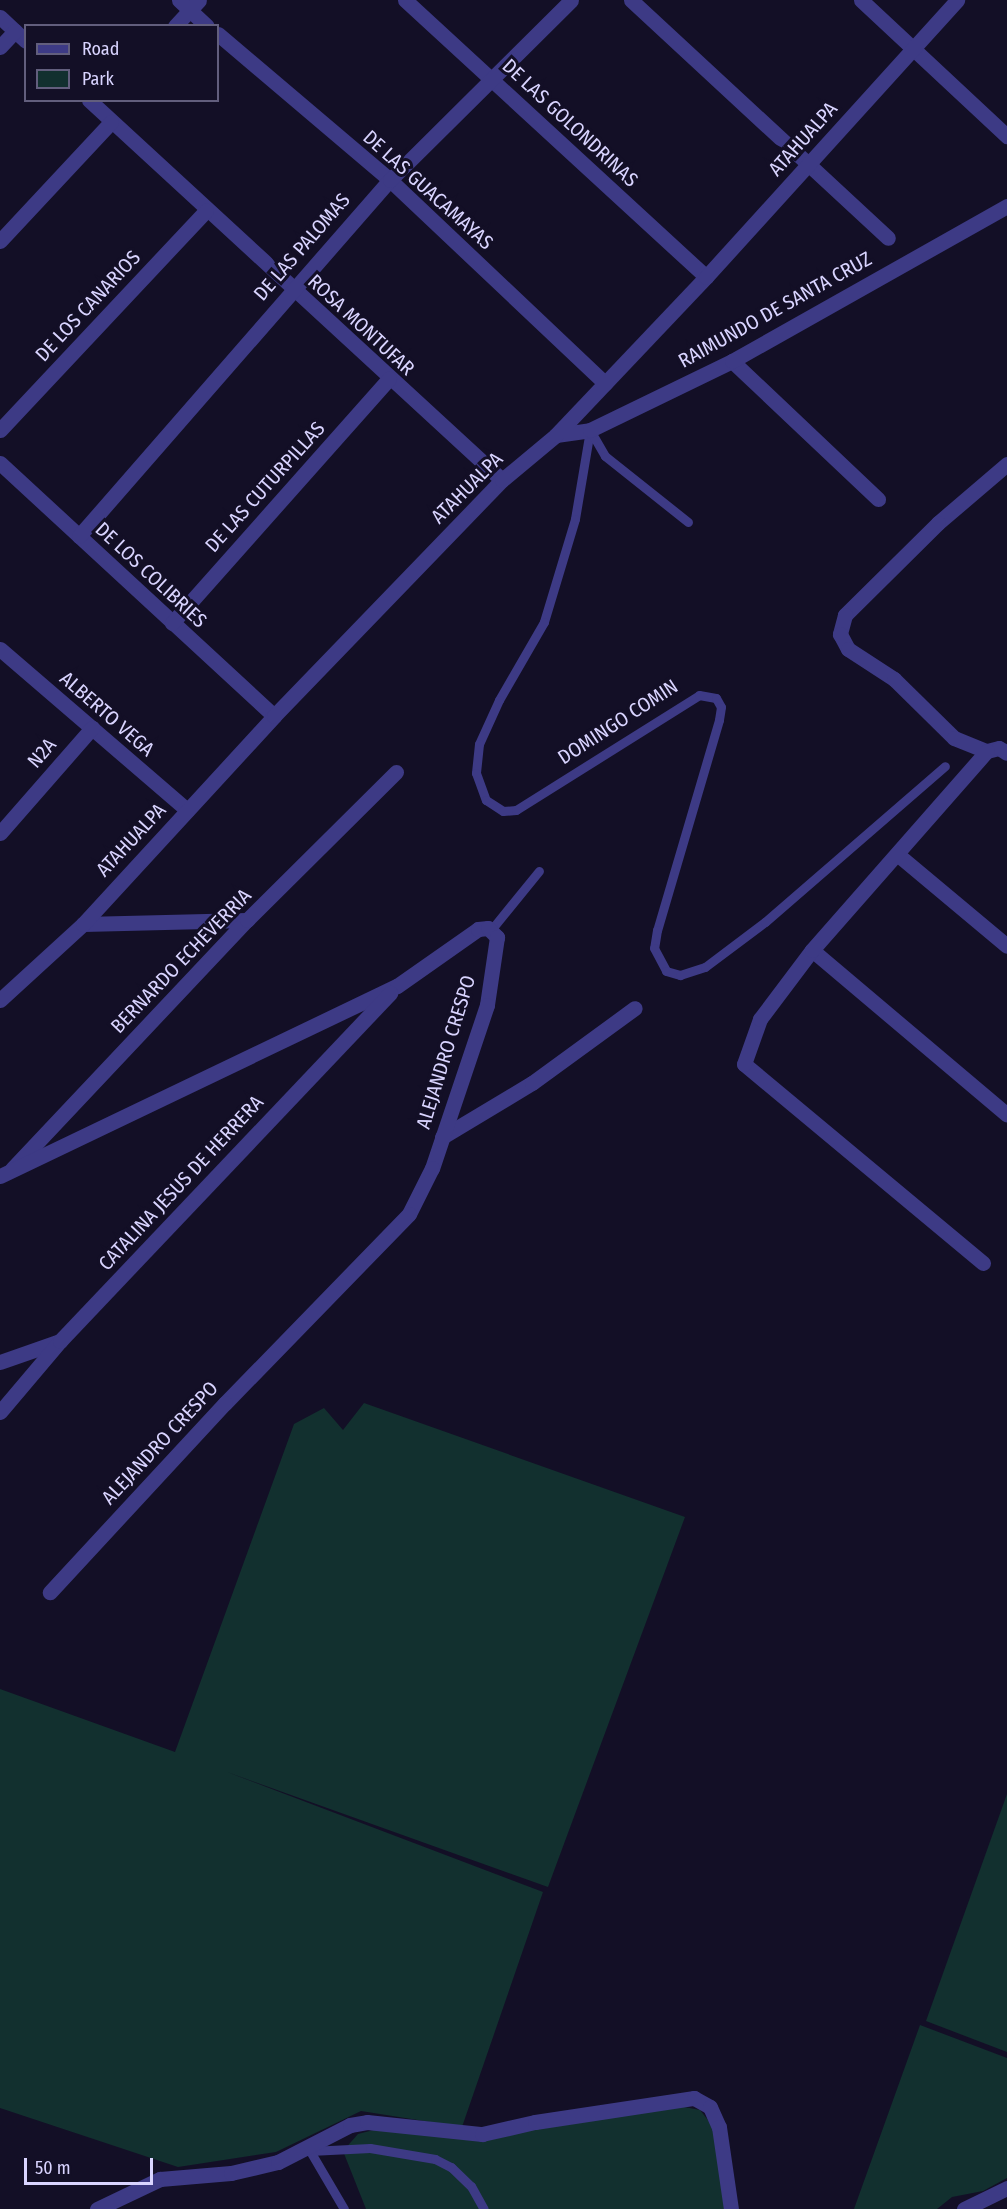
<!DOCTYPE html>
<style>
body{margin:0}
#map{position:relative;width:1007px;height:2209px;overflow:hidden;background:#130f26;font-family:"Fira Sans Condensed",sans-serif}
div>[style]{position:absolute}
.green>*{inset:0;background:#12302f}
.service>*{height:9px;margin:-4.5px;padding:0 4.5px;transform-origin:4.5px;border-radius:4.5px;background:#3d3a85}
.minor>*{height:15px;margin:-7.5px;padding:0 7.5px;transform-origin:7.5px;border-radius:7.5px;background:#3d3a85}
.tertiary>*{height:15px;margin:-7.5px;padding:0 7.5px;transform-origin:7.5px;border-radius:7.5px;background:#3d3a85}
span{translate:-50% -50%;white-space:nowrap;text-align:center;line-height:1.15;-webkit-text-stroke:6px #130f26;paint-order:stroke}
.street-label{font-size:20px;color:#d9d4ff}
.legend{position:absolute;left:24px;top:24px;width:195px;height:78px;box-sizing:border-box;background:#130f26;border:2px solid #625e7d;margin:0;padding:8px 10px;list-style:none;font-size:18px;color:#d9d4ff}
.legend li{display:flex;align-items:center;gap:12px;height:30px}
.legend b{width:30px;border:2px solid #625e7d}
.scale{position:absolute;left:24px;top:2158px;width:129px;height:27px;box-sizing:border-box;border:3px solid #d9d4ff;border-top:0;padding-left:8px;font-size:18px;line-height:21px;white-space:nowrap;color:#d9d4ff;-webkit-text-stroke:4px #130f26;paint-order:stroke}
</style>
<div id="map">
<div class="green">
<div style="clip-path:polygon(364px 1403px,685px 1517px,548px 1887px,227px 1772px,543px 1892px,462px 2127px,361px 2111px,276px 2152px,178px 2167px,0 2108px,0 1689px,175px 1752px,294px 1424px,324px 1408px,343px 1430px)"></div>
<div style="clip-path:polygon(1007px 1794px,1007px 2052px,926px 2021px)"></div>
<div style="clip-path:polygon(920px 2025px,1007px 2058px,1007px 2178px,983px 2191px,952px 2197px,937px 2209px,854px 2209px)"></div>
<div style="clip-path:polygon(679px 2106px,700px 2110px,715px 2129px,725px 2209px,366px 2209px,343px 2151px,358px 2134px,385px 2127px,487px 2140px,522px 2131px)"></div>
</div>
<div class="service">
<div style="left:590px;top:430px;width:90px;rotate:99.6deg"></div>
<div style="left:575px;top:519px;width:108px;rotate:106.8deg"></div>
<div style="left:544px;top:622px;width:90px;rotate:120deg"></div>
<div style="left:499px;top:700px;width:48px;rotate:114.4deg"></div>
<div style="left:479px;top:744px;width:29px;rotate:96deg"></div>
<div style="left:476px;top:773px;width:29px;rotate:70deg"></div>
<div style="left:486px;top:800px;width:20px;rotate:33deg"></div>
<div style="left:503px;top:811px;width:13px;rotate:-4deg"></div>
<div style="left:516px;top:810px;width:216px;rotate:-32.1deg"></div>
<div style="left:699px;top:695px;width:17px;rotate:10deg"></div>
<div style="left:716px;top:698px;width:10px;rotate:61deg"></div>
<div style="left:721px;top:707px;width:13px;rotate:99deg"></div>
<div style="left:719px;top:720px;width:219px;rotate:106.4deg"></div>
<div style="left:657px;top:930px;width:18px;rotate:99deg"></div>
<div style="left:654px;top:948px;width:26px;rotate:62deg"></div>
<div style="left:666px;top:971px;width:15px;rotate:16deg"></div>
<div style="left:680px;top:975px;width:26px;rotate:-18deg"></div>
<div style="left:705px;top:967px;width:75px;rotate:-36.9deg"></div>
<div style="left:765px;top:922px;width:238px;rotate:-40.9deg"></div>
<div style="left:590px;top:430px;width:30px;rotate:60deg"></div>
<div style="left:605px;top:456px;width:106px;rotate:38.5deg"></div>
<div style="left:491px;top:930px;width:76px;rotate:-50.9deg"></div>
<div style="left:314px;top:2147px;width:6px;rotate:135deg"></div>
<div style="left:310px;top:2151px;width:60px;rotate:-2.9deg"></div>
<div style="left:370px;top:2148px;width:66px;rotate:9.6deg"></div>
<div style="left:435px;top:2159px;width:18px;rotate:27deg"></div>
<div style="left:451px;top:2167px;width:28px;rotate:44deg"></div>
<div style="left:471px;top:2186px;width:26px;rotate:61deg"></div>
<div style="left:310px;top:2151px;width:67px;rotate:59.6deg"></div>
</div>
<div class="minor">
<div style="left:179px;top:0;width:38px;rotate:43deg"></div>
<div style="left:405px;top:0;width:409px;rotate:42.6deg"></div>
<div style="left:631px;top:0;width:350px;rotate:42.8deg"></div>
<div style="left:861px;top:0;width:200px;rotate:43deg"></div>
<div style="left:0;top:17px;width:35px;rotate:43deg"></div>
<div style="left:175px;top:26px;width:35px;rotate:-47deg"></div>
<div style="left:218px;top:34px;width:226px;rotate:40.3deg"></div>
<div style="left:390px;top:180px;width:296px;rotate:43.4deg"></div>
<div style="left:0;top:47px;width:22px;rotate:-47deg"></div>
<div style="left:89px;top:100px;width:561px;rotate:42.62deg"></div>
<div style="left:0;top:241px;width:163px;rotate:-47deg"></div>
<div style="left:732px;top:361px;width:201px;rotate:43.4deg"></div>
<div style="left:0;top:430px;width:301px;rotate:-46.8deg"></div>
<div style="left:556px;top:435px;width:34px;rotate:-8deg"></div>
<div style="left:590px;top:430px;width:158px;rotate:-25.9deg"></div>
<div style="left:732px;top:361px;width:316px;rotate:-29.4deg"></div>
<div style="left:0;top:463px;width:373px;rotate:42.7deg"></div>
<div style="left:1007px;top:464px;width:91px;rotate:139.5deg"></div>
<div style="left:938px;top:523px;width:131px;rotate:135.3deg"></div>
<div style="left:845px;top:615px;width:20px;rotate:105deg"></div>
<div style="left:840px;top:634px;width:17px;rotate:62deg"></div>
<div style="left:848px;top:649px;width:55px;rotate:33.1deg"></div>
<div style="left:894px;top:679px;width:84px;rotate:44.5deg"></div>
<div style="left:954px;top:738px;width:35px;rotate:22deg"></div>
<div style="left:987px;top:751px;width:12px;rotate:-14deg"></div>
<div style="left:999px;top:748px;width:9px;rotate:32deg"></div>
<div style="left:79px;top:536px;width:473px;rotate:-48.9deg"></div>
<div style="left:390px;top:180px;width:255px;rotate:-44.8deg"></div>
<div style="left:172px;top:623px;width:327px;rotate:-48.4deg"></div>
<div style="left:0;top:649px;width:247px;rotate:40.7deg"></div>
<div style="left:0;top:833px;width:140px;rotate:-48.8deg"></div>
<div style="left:83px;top:924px;width:164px;rotate:-1.4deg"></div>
<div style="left:442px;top:1137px;width:105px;rotate:-31deg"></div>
<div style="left:532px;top:1083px;width:127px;rotate:-36.1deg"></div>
<div style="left:12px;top:1169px;width:342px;rotate:-46.7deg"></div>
<div style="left:247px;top:920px;width:210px;rotate:-44.8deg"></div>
<div style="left:0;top:1176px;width:440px;rotate:-25.6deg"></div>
<div style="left:397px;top:986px;width:99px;rotate:-35.1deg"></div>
<div style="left:478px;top:929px;width:10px;rotate:-6deg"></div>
<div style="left:488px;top:928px;width:13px;rotate:45deg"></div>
<div style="left:497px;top:937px;width:69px;rotate:98.4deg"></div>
<div style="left:487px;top:1005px;width:172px;rotate:108.6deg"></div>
<div style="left:432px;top:1168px;width:51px;rotate:116.6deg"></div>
<div style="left:409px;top:1214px;width:264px;rotate:134.2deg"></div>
<div style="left:225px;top:1403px;width:258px;rotate:132.8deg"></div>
<div style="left:0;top:1362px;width:64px;rotate:-19.3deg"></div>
<div style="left:0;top:1412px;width:93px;rotate:-49.8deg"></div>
<div style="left:60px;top:1341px;width:480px;rotate:-46.5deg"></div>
<div style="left:97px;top:2209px;width:70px;rotate:-25.5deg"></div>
<div style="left:160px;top:2179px;width:71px;rotate:-4.8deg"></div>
<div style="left:231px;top:2173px;width:48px;rotate:-13.2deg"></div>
<div style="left:278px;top:2162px;width:81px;rotate:-27.2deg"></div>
<div style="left:350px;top:2125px;width:17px;rotate:-10deg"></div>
<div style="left:367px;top:2122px;width:116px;rotate:6deg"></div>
<div style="left:482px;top:2134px;width:54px;rotate:-12.8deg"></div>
<div style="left:535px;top:2122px;width:161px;rotate:-8.6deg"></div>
<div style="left:694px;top:2098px;width:18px;rotate:29deg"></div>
<div style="left:710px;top:2107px;width:22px;rotate:66deg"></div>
<div style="left:719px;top:2127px;width:83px;rotate:81.7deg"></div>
<div style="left:964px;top:2209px;width:48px;rotate:-26deg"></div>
</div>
<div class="tertiary">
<div style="left:897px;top:854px;width:143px;rotate:39.9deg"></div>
<div style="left:812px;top:950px;width:255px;rotate:40.2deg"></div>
<div style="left:0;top:1000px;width:113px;rotate:-42.5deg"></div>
<div style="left:83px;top:924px;width:282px;rotate:-47.4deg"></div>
<div style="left:274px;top:716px;width:328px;rotate:-46deg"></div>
<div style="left:502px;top:480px;width:70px;rotate:-39.8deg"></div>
<div style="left:556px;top:435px;width:218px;rotate:-46.5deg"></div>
<div style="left:706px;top:277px;width:374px;rotate:-47.8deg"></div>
<div style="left:983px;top:1263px;width:311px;rotate:-140.2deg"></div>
<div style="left:744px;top:1064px;width:48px;rotate:-70.4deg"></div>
<div style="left:760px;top:1019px;width:86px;rotate:-53deg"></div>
<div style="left:812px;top:950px;width:265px;rotate:-48.7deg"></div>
</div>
<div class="street-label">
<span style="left:570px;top:123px;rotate:43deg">DE LAS GOLONDRINAS</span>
<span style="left:803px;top:139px;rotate:-48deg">ATAHUALPA</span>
<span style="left:428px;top:190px;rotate:42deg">DE LAS GUACAMAYAS</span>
<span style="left:302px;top:247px;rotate:-49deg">DE LAS PALOMAS</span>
<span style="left:88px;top:306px;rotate:-47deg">DE LOS CANARIOS</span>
<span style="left:775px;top:310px;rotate:-29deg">RAIMUNDO DE SANTA CRUZ</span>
<span style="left:361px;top:325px;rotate:43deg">ROSA MONTUFAR</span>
<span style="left:265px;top:487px;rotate:-48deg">DE LAS CUTURPILLAS</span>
<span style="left:467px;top:488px;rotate:-45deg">ATAHUALPA</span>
<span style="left:151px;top:575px;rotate:43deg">DE LOS COLIBRIES</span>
<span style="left:107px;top:714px;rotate:41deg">ALBERTO VEGA</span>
<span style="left:618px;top:722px;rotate:-33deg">DOMINGO COMIN</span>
<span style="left:42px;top:753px;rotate:-49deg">N2A</span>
<span style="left:131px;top:840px;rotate:-47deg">ATAHUALPA</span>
<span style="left:181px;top:961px;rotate:-46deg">BERNARDO ECHEVERRIA</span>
<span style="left:446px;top:1052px;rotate:-73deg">ALEJANDRO CRESPO</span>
<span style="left:181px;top:1183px;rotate:-47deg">CATALINA JESUS DE HERRERA</span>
<span style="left:160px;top:1443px;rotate:-47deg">ALEJANDRO CRESPO</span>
</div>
<ul class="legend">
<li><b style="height:8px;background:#3d3a85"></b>Road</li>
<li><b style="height:16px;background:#12302f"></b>Park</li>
</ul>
<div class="scale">50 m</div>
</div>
